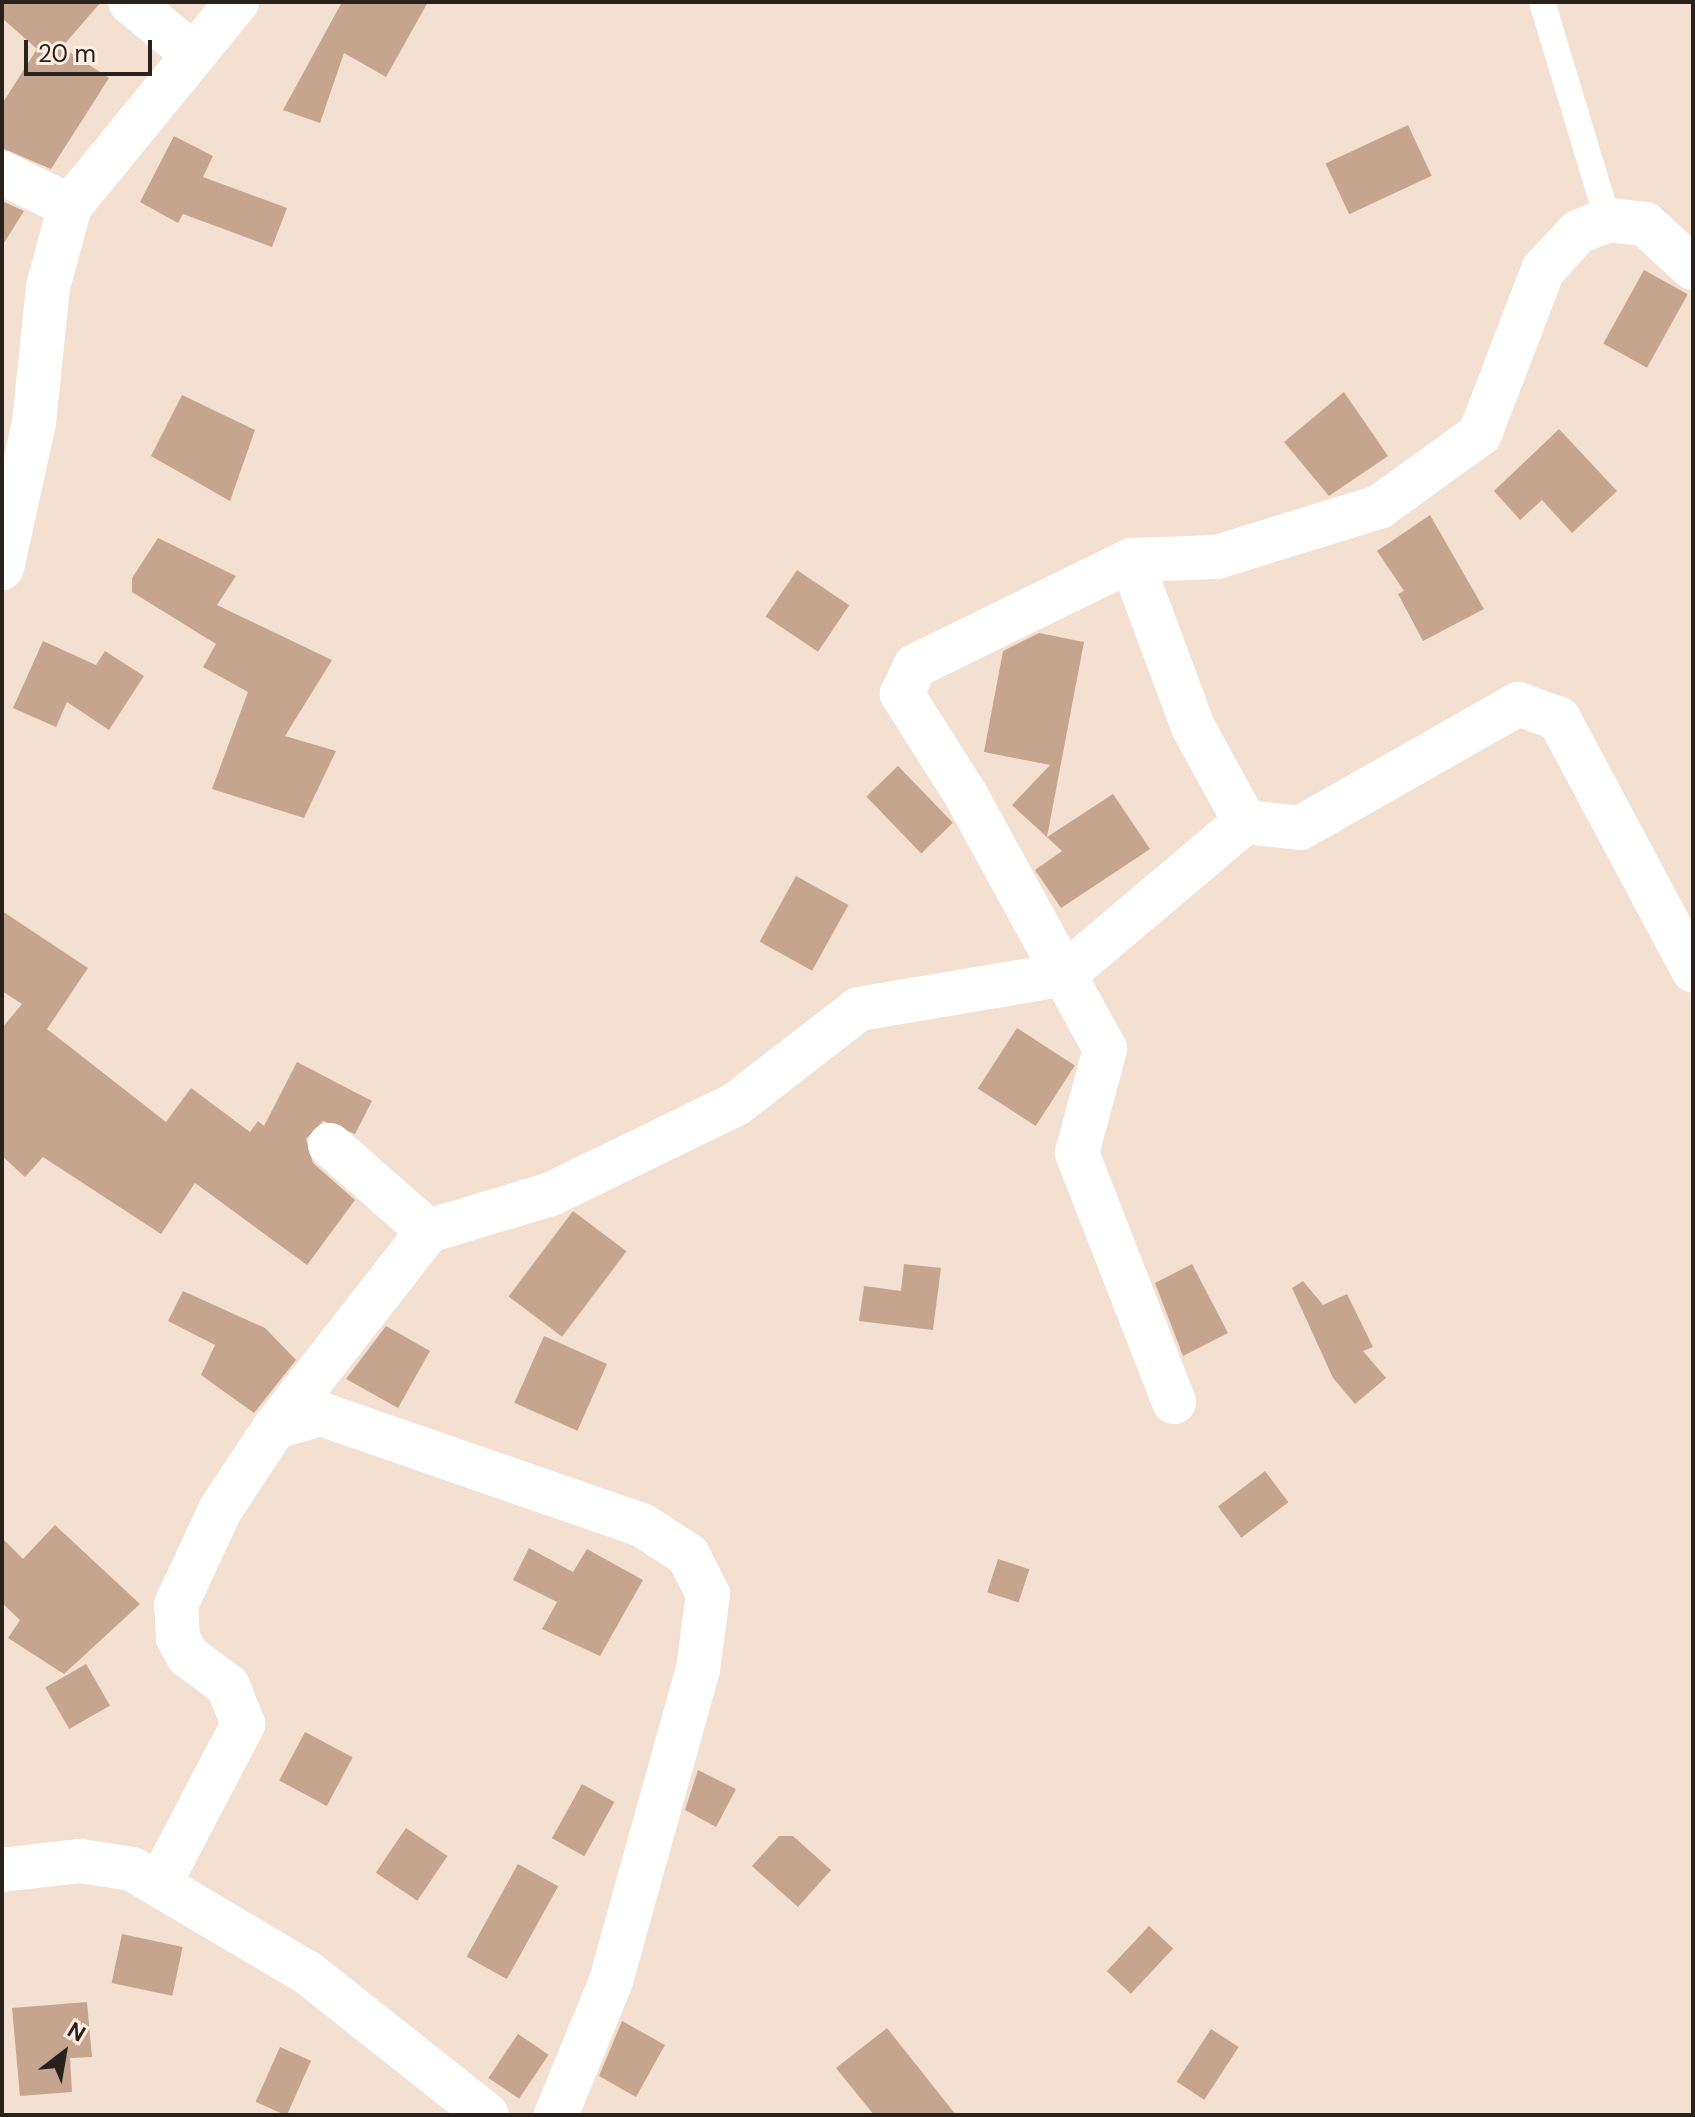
<!DOCTYPE html>
<style>
body{margin:0}
#map{position:relative;width:1695px;height:2117px;overflow:hidden;background:#f4e0d1;font-family:"DM Sans",sans-serif}
div>[style]{position:absolute}
.building>*{inset:0;background:#c5a58d;transform-origin:0 0}
.service>*{height:26px;margin:-13px;padding:0 13px;transform-origin:13px;border-radius:13px;background:#fff}
.minor>*{height:44px;margin:-22px;padding:0 22px;transform-origin:22px;border-radius:22px;background:#fff}
.secondary>*{height:44px;margin:-22px;padding:0 22px;transform-origin:22px;border-radius:22px;background:#fff}
span{translate:-50% -50%;white-space:nowrap;text-align:center;line-height:1.15;-webkit-text-stroke:8px #ffeee2;paint-order:stroke}
.frame{position:absolute;inset:0;border:4px solid #29221c;pointer-events:none}
.north{position:absolute;left:24px;top:2013px;width:80px;height:80px;-webkit-text-stroke:6px #ffeee2;paint-order:stroke;rotate:31deg;font-size:22px;font-weight:700;line-height:32px;text-align:center;color:#29221c}
.north::after{content:'';display:block;margin:auto;width:28px;height:36px;background:#29221c;clip-path:polygon(50% 0,100% 100%,50% 72%,0 100%)}
.scale{position:absolute;left:24px;top:40px;width:128px;height:36px;box-sizing:border-box;border:4px solid #29221c;border-top:0;padding-left:10px;font-size:24px;line-height:28px;white-space:nowrap;color:#29221c;-webkit-text-stroke:6px #ffeee2;paint-order:stroke}
</style>
<div id="map">
<div class="building">
<div style="clip-path:polygon(2px 2px,101px 2px,62px 47px,109px 78px,51px 169px,2px 148px,2px 104px,37px 49px,2px 18px)"></div>
<div style="clip-path:polygon(342px 2px,428px 2px,386px 77px,344px 53px,320px 123px,283px 110px)"></div>
<div style="left:1408px;top:125px;width:56px;height:91px;rotate:65deg"></div>
<div style="clip-path:polygon(174px 136px,213px 156px,203px 177px,287px 208px,272px 247px,183px 214px,178px 223px,140px 202px)"></div>
<div style="clip-path:polygon(2px 201px,24px 211px,2px 246px)"></div>
<div style="left:1644px;top:270px;width:50px;height:84px;rotate:29deg"></div>
<div style="clip-path:polygon(1344px 392px,1388px 456px,1329px 496px,1284px 442px)"></div>
<div style="clip-path:polygon(182px 395px,255px 430px,230px 501px,151px 456px)"></div>
<div style="clip-path:polygon(1559px 429px,1617px 491px,1572px 533px,1542px 500px,1520px 520px,1494px 491px)"></div>
<div style="clip-path:polygon(1430px 515px,1484px 609px,1423px 641px,1398px 594px,1404px 591px,1377px 551px)"></div>
<div style="clip-path:polygon(158px 538px,236px 576px,217px 605px,332px 660px,285px 736px,336px 751px,304px 818px,212px 789px,248px 692px,203px 667px,216px 644px,132px 592px,132px 578px)"></div>
<div style="left:797px;top:570px;width:63px;height:56px;rotate:34deg"></div>
<div style="clip-path:polygon(1039px 633px,1084px 642px,1047px 837px,1113px 794px,1150px 849px,1061px 908px,1035px 870px,1062px 851px,1012px 805px,1050px 765px,984px 752px,1003px 651px)"></div>
<div style="clip-path:polygon(43px 641px,96px 665px,105px 651px,144px 676px,109px 730px,67px 702px,56px 727px,13px 708px)"></div>
<div style="left:898px;top:766px;width:79px;height:44px;rotate:46deg"></div>
<div style="left:796px;top:876px;width:60px;height:75px;rotate:29deg"></div>
<div style="clip-path:polygon(2px 911px,88px 968px,47px 1029px,166px 1122px,191px 1088px,250px 1132px,258px 1121px,264px 1126px,297px 1062px,372px 1101px,355px 1134px,323px 1121px,306px 1139px,313px 1163px,355px 1200px,307px 1265px,195px 1183px,161px 1234px,43px 1157px,25px 1177px,2px 1156px,2px 1028px,22px 1004px,2px 991px)"></div>
<div style="left:1017px;top:1028px;width:69px;height:72px;rotate:33deg"></div>
<div style="left:573px;top:1211px;width:67px;height:107px;rotate:37deg"></div>
<div style="clip-path:polygon(904px 1264px,941px 1268px,933px 1330px,859px 1321px,864px 1286px,901px 1291px)"></div>
<div style="clip-path:polygon(1192px 1264px,1228px 1333px,1183px 1356px,1155px 1283px)"></div>
<div style="clip-path:polygon(1303px 1281px,1323px 1305px,1347px 1294px,1373px 1347px,1363px 1351px,1386px 1378px,1355px 1404px,1333px 1378px,1292px 1288px)"></div>
<div style="clip-path:polygon(183px 1291px,265px 1328px,296px 1360px,254px 1413px,201px 1375px,215px 1345px,168px 1321px)"></div>
<div style="clip-path:polygon(386px 1326px,430px 1351px,398px 1408px,346px 1379px)"></div>
<div style="left:544px;top:1336px;width:69px;height:73px;rotate:24deg"></div>
<div style="left:1265px;top:1471px;width:39px;height:59px;rotate:53deg"></div>
<div style="clip-path:polygon(55px 1525px,140px 1604px,64px 1674px,8px 1638px,20px 1620px,2px 1603px,2px 1538px,23px 1559px)"></div>
<div style="clip-path:polygon(529px 1548px,573px 1572px,587px 1549px,643px 1580px,600px 1656px,542px 1629px,557px 1602px,513px 1580px)"></div>
<div style="left:998px;top:1559px;width:33px;height:35px;rotate:18deg"></div>
<div style="left:86px;top:1664px;width:48px;height:47px;rotate:60deg"></div>
<div style="left:305px;top:1732px;width:54px;height:55px;rotate:28deg"></div>
<div style="clip-path:polygon(698px 1770px,736px 1789px,716px 1827px,685px 1810px)"></div>
<div style="left:582px;top:1784px;width:37px;height:62px;rotate:29deg"></div>
<div style="left:406px;top:1828px;width:50px;height:54px;rotate:34deg"></div>
<div style="clip-path:polygon(779px 1836px,793px 1836px,831px 1870px,798px 1907px,752px 1866px)"></div>
<div style="left:518px;top:1864px;width:46px;height:106px;rotate:29deg"></div>
<div style="left:1149px;top:1926px;width:33px;height:62px;rotate:43deg"></div>
<div style="left:122px;top:1934px;width:62px;height:50px;rotate:12deg"></div>
<div style="clip-path:polygon(87px 2002px,92px 2057px,70px 2058px,72px 2092px,20px 2096px,12px 2008px)"></div>
<div style="clip-path:polygon(622px 2021px,665px 2045px,636px 2097px,599px 2076px)"></div>
<div style="clip-path:polygon(887px 2028px,956px 2115px,874px 2115px,836px 2068px)"></div>
<div style="left:1211px;top:2029px;width:33px;height:63px;rotate:33deg"></div>
<div style="left:518px;top:2034px;width:37px;height:53px;rotate:34deg"></div>
<div style="left:280px;top:2047px;width:34px;height:60px;rotate:24deg"></div>
</div>
<div class="service">
<div style="left:1542px;top:2px;width:228px;rotate:73.2deg"></div>
</div>
<div class="minor">
<div style="left:130px;top:2px;width:82px;rotate:39.5deg"></div>
<div style="left:2px;top:173px;width:76px;rotate:25.9deg"></div>
<div style="left:1131px;top:560px;width:178px;rotate:69.6deg"></div>
<div style="left:1193px;top:727px;width:108px;rotate:61.3deg"></div>
<div style="left:1245px;top:822px;width:55px;rotate:6.2deg"></div>
<div style="left:1300px;top:828px;width:251px;rotate:-29.6deg"></div>
<div style="left:1518px;top:704px;width:44px;rotate:20.1deg"></div>
<div style="left:1559px;top:719px;width:285px;rotate:61.9deg"></div>
<div style="left:330px;top:1145px;width:130px;rotate:41.3deg"></div>
<div style="left:1174px;top:1402px;width:267px;rotate:-111.3deg"></div>
<div style="left:1077px;top:1153px;width:108px;rotate:-74.9deg"></div>
<div style="left:1105px;top:1049px;width:290px;rotate:-118.7deg"></div>
<div style="left:966px;top:795px;width:120px;rotate:-122.4deg"></div>
<div style="left:902px;top:694px;width:31px;rotate:-65deg"></div>
<div style="left:915px;top:666px;width:241px;rotate:-26.1deg"></div>
<div style="left:1131px;top:560px;width:86px;rotate:-2deg"></div>
<div style="left:1217px;top:557px;width:170px;rotate:-17.2deg"></div>
<div style="left:1379px;top:507px;width:125px;rotate:-35.9deg"></div>
<div style="left:1480px;top:434px;width:176px;rotate:-69deg"></div>
<div style="left:1543px;top:270px;width:52px;rotate:-47.4deg"></div>
<div style="left:1578px;top:232px;width:32px;rotate:-22deg"></div>
<div style="left:1608px;top:220px;width:37px;rotate:6deg"></div>
<div style="left:1645px;top:224px;width:65px;rotate:42.5deg"></div>
<div style="left:275px;top:1427px;width:249px;rotate:-52deg"></div>
<div style="left:428px;top:1231px;width:128px;rotate:-16.7deg"></div>
<div style="left:551px;top:1194px;width:206px;rotate:-25.9deg"></div>
<div style="left:736px;top:1104px;width:155px;rotate:-37.7deg"></div>
<div style="left:859px;top:1009px;width:209px;rotate:-9.6deg"></div>
<div style="left:1065px;top:974px;width:236px;rotate:-40.2deg"></div>
<div style="left:159px;top:1885px;width:182px;rotate:-62.4deg"></div>
<div style="left:243px;top:1724px;width:41px;rotate:-111.5deg"></div>
<div style="left:228px;top:1686px;width:50px;rotate:-143.1deg"></div>
<div style="left:188px;top:1656px;width:21px;rotate:-119deg"></div>
<div style="left:178px;top:1638px;width:33px;rotate:-93deg"></div>
<div style="left:176px;top:1605px;width:105px;rotate:-65.1deg"></div>
<div style="left:220px;top:1510px;width:100px;rotate:-56.5deg"></div>
<div style="left:275px;top:1427px;width:48px;rotate:-15.8deg"></div>
<div style="left:321px;top:1414px;width:340px;rotate:19.1deg"></div>
<div style="left:642px;top:1525px;width:55px;rotate:33.1deg"></div>
<div style="left:688px;top:1555px;width:44px;rotate:62.9deg"></div>
<div style="left:708px;top:1594px;width:76px;rotate:97.6deg"></div>
<div style="left:698px;top:1669px;width:324px;rotate:105.6deg"></div>
<div style="left:611px;top:1981px;width:145px;rotate:112.3deg"></div>
</div>
<div class="secondary">
<div style="left:2px;top:568px;width:148px;rotate:-77.6deg"></div>
<div style="left:34px;top:423px;width:137px;rotate:-84.1deg"></div>
<div style="left:48px;top:287px;width:84px;rotate:-74.8deg"></div>
<div style="left:70px;top:206px;width:264px;rotate:-50.7deg"></div>
<div style="left:2px;top:1870px;width:79px;rotate:-6.6deg"></div>
<div style="left:80px;top:1861px;width:53px;rotate:8.7deg"></div>
<div style="left:132px;top:1869px;width:204px;rotate:30.6deg"></div>
<div style="left:308px;top:1973px;width:228px;rotate:38.4deg"></div>
</div>
<div class="frame"></div>
<div class="north">N</div>
<div class="scale">20 m</div>
</div>
